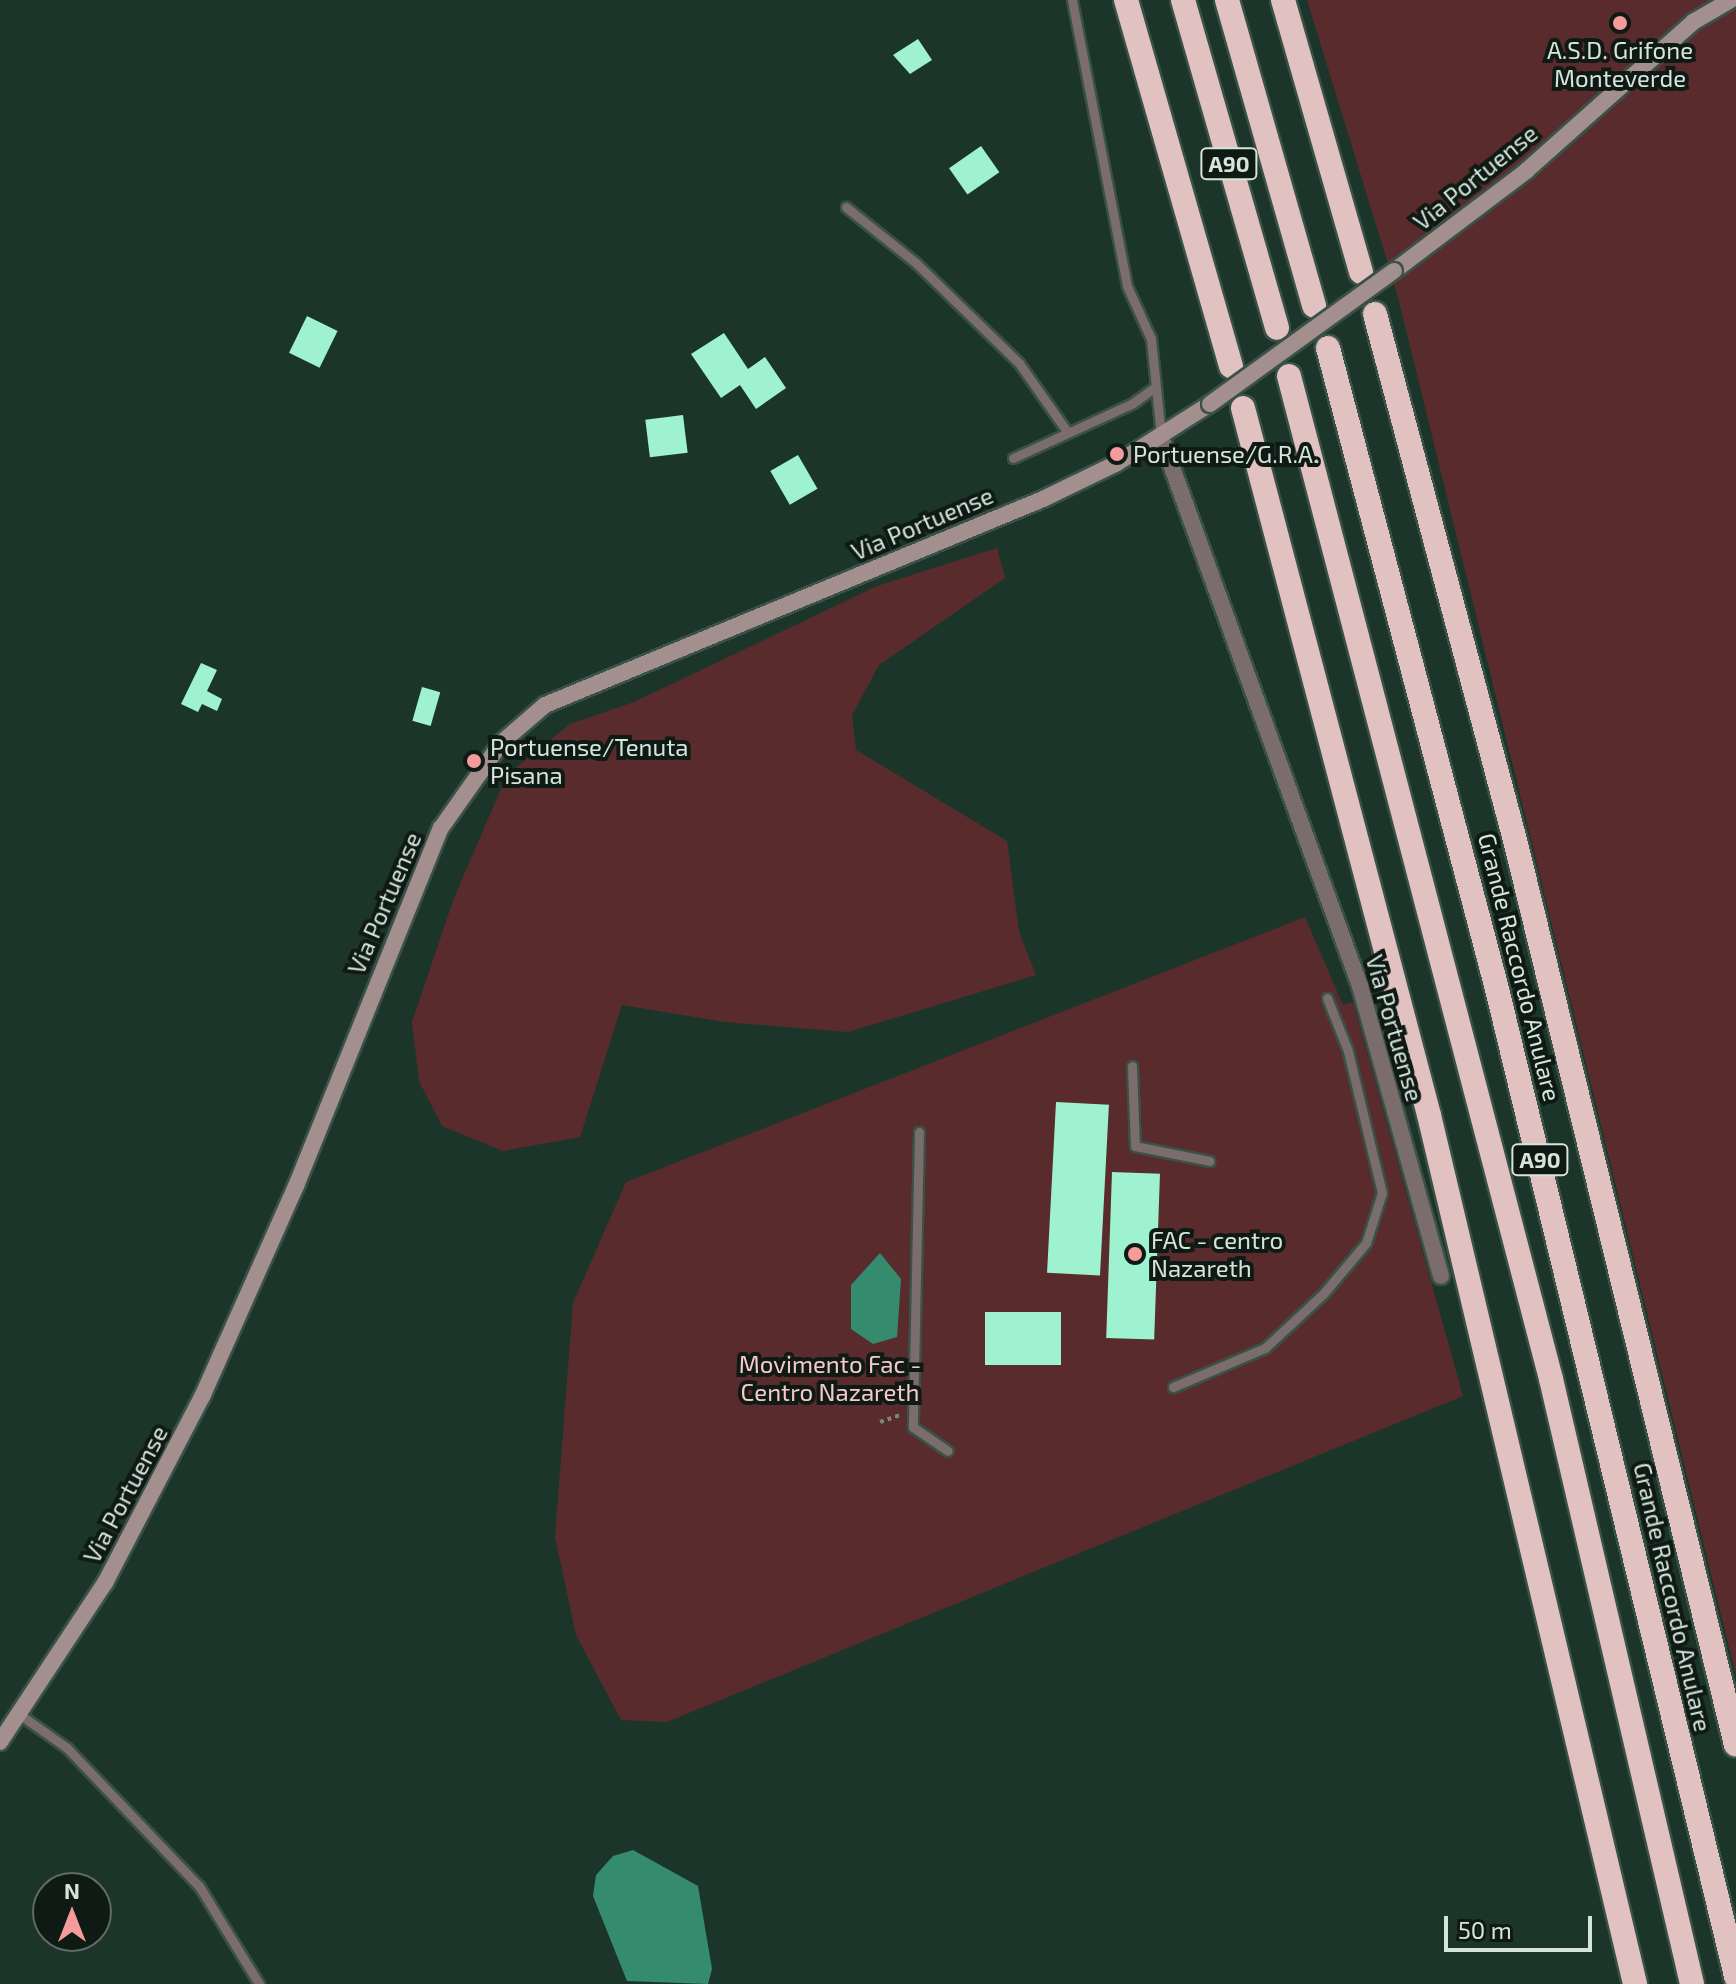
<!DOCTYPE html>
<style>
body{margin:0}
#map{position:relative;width:1736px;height:1984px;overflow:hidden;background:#1c352b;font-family:"Exo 2",sans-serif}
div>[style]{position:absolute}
.green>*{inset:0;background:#5a2b2c}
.water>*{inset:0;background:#358b6d}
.building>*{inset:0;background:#9ef2d0;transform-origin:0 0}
.path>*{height:4px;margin-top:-2px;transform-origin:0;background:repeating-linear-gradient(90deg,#748880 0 4px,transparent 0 8px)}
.roads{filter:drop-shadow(2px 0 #3a5148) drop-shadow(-2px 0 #3a5148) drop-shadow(0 2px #3a5148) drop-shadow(0 -2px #3a5148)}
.lane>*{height:9px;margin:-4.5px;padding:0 4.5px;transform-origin:4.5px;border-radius:4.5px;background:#7a6d6c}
.street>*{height:16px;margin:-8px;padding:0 8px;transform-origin:8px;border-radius:8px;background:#7a6d6c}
.secondary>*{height:16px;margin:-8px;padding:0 8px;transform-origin:8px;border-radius:8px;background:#a48f8f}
.highway>*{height:24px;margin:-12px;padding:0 12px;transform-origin:12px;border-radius:12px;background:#e1c2c1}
.bridges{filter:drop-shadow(2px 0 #3a5148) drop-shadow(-2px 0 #3a5148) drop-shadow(0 2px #3a5148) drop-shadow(0 -2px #3a5148)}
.secondary-bridge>*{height:16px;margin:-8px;padding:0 8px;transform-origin:8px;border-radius:8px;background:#a48f8f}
.dots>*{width:22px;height:22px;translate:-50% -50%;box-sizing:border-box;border:4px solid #0f1a15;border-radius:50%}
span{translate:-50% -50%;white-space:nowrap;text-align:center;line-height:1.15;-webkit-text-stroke:8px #0f1a15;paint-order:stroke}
.shield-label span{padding:2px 6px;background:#0f1a15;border:2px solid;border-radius:6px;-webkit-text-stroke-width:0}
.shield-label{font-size:22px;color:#d6e4de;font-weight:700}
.poi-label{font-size:24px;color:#d6e4de}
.left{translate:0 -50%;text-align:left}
.street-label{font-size:24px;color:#d6e4de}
.park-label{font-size:24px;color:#f6cac9}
.north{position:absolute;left:32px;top:1872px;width:80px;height:80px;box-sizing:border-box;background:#0f1a15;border:2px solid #5f6b65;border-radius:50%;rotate:0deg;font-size:22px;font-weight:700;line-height:32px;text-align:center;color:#d6e4de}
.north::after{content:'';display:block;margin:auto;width:28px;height:36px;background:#f59b9b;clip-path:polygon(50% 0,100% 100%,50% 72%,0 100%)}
.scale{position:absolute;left:1444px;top:1916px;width:148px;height:36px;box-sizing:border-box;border:4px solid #d6e4de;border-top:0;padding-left:10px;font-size:24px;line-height:28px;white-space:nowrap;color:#d6e4de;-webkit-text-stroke:6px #0f1a15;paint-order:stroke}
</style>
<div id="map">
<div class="green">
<div style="clip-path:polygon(1307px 0,1736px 0,1736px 1676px,1397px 293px)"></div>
<div style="clip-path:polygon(997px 548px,1005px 578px,879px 665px,852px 715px,856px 750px,1007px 841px,1019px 932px,1036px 975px,848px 1032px,725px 1022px,622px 1005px,580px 1137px,503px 1151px,442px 1126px,419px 1081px,412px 1022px,454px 898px,507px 775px,570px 724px,634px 702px,877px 586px)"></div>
<div style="clip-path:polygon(1305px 917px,1343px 1005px,1353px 1002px,1463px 1396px,667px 1722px,621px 1720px,576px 1635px,555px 1537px,573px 1303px,626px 1182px)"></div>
</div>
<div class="water">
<div style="clip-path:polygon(880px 1253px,901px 1279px,897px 1337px,873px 1344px,851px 1329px,851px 1285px)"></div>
<div style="clip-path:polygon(633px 1850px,698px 1886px,712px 1969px,708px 1984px,627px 1981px,593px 1896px,596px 1875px,613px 1856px)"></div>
</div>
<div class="building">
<div style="clip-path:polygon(918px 39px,932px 60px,910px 74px,893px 55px)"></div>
<div style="left:981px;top:146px;width:32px;height:39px;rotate:55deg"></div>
<div style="left:307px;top:316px;width:34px;height:41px;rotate:26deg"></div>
<div style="clip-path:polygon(724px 333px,748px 369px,765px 357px,786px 388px,756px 409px,740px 385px,721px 398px,691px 354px)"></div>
<div style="left:683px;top:415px;width:38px;height:38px;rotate:83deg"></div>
<div style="left:798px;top:455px;width:39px;height:32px;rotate:60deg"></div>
<div style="clip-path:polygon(201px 663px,217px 670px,207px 691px,222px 699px,217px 711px,202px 704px,198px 712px,181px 704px)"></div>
<div style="left:422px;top:687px;width:19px;height:35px;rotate:16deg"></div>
<div style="left:1056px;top:1102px;width:53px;height:171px;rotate:3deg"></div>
<div style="left:1112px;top:1172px;width:48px;height:166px;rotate:2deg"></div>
<div style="left:985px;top:1312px;width:76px;height:53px"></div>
</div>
<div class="path">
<div style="left:880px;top:1422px;width:21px;rotate:-19deg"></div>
</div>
<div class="roads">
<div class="lane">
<div style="left:1072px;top:0;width:291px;rotate:79.1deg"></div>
<div style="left:1127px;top:286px;width:58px;rotate:65.6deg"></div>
<div style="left:1151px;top:339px;width:98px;rotate:84.1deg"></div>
<div style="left:846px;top:207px;width:90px;rotate:38.7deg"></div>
<div style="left:916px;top:263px;width:144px;rotate:44.2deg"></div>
<div style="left:1019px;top:363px;width:85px;rotate:55deg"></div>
<div style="left:1013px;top:458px;width:132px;rotate:-24.6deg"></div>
<div style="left:1133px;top:403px;width:24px;rotate:-36deg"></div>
<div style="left:1132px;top:1066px;width:80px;rotate:87.9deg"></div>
<div style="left:1135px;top:1146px;width:76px;rotate:11.3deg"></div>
<div style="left:919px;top:1132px;width:295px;rotate:91.2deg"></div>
<div style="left:913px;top:1427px;width:42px;rotate:34.4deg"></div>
<div style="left:1173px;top:1387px;width:100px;rotate:-23deg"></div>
<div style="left:1265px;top:1348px;width:79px;rotate:-43deg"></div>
<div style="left:1323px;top:1294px;width:67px;rotate:-49.9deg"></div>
<div style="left:1366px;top:1243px;width:52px;rotate:-72.3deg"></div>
<div style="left:1382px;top:1193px;width:146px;rotate:-103.5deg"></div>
<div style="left:1348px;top:1051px;width:57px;rotate:-111.6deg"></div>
<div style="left:19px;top:1714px;width:59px;rotate:35.3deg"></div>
<div style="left:67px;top:1748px;width:191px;rotate:46.3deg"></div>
<div style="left:199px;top:1886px;width:115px;rotate:58.5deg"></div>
</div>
<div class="street">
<div style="left:1161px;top:437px;width:584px;rotate:70.08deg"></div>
<div style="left:1360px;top:986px;width:301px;rotate:74.4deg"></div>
</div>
<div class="secondary">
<div style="left:1394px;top:271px;width:166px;rotate:-37.1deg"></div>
<div style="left:1526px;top:171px;width:224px;rotate:-41.7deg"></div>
<div style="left:1693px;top:22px;width:44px;rotate:-30.1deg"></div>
<div style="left:0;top:1742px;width:191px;rotate:-56.6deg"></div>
<div style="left:105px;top:1583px;width:210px;rotate:-62.5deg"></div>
<div style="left:202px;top:1397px;width:231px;rotate:-66deg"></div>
<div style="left:296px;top:1186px;width:386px;rotate:-68deg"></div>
<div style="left:441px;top:828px;width:104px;rotate:-54.8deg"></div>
<div style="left:501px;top:743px;width:58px;rotate:-40.8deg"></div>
<div style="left:545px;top:705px;width:539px;rotate:-22.47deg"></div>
<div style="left:1043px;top:499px;width:82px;rotate:-25.9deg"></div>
<div style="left:1117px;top:463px;width:110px;rotate:-32.4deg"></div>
</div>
<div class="highway">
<div style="left:1126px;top:0;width:381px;rotate:74deg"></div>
<div style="left:1183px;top:0;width:341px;rotate:74deg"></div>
<div style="left:1227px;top:0;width:318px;rotate:74.1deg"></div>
<div style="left:1283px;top:0;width:283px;rotate:74deg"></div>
<div style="left:1375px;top:314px;width:548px;rotate:75.1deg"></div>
<div style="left:1516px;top:844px;width:927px;rotate:76.28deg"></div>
<div style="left:1328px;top:348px;width:663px;rotate:75.23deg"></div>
<div style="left:1497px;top:989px;width:1016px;rotate:76.39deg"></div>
<div style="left:1289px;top:376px;width:1037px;rotate:75.36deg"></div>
<div style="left:1551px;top:1379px;width:621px;rotate:76.88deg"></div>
<div style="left:1243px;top:408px;width:731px;rotate:75.26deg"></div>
<div style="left:1429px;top:1115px;width:893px;rotate:76.66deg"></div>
</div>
</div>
<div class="bridges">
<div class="secondary-bridge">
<div style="left:1210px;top:404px;width:227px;rotate:-35.9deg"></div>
</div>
</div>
<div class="dots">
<div style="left:1620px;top:23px;background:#f59b9b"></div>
<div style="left:1117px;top:454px;background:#f59b9b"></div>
<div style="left:474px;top:761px;background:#f59b9b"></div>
<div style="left:1135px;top:1254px;background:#f59b9b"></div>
</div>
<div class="shield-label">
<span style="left:1229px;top:164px">A90</span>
<span style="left:1540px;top:1160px">A90</span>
</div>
<div class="poi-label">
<span style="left:1620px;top:64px">A.S.D. Grifone<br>Monteverde</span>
<span class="left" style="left:1133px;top:454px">Portuense/G.R.A.</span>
<span class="left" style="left:490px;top:761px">Portuense/Tenuta<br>Pisana</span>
<span class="left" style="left:1151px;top:1254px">FAC - centro<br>Nazareth</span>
</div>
<div class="street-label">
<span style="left:1475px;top:177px;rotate:-39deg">Via Portuense</span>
<span style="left:922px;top:523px;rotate:-23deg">Via Portuense</span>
<span style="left:384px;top:903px;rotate:-67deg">Via Portuense</span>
<span style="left:1520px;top:967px;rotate:76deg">Grande Raccordo Anulare</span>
<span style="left:1395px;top:1028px;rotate:74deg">Via Portuense</span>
<span style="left:125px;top:1494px;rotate:-62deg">Via Portuense</span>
<span style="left:1673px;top:1597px;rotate:77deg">Grande Raccordo Anulare</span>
</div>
<div class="park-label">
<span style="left:830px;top:1378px">Movimento Fac -<br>Centro Nazareth</span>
</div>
<div class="north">N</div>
<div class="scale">50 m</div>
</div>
